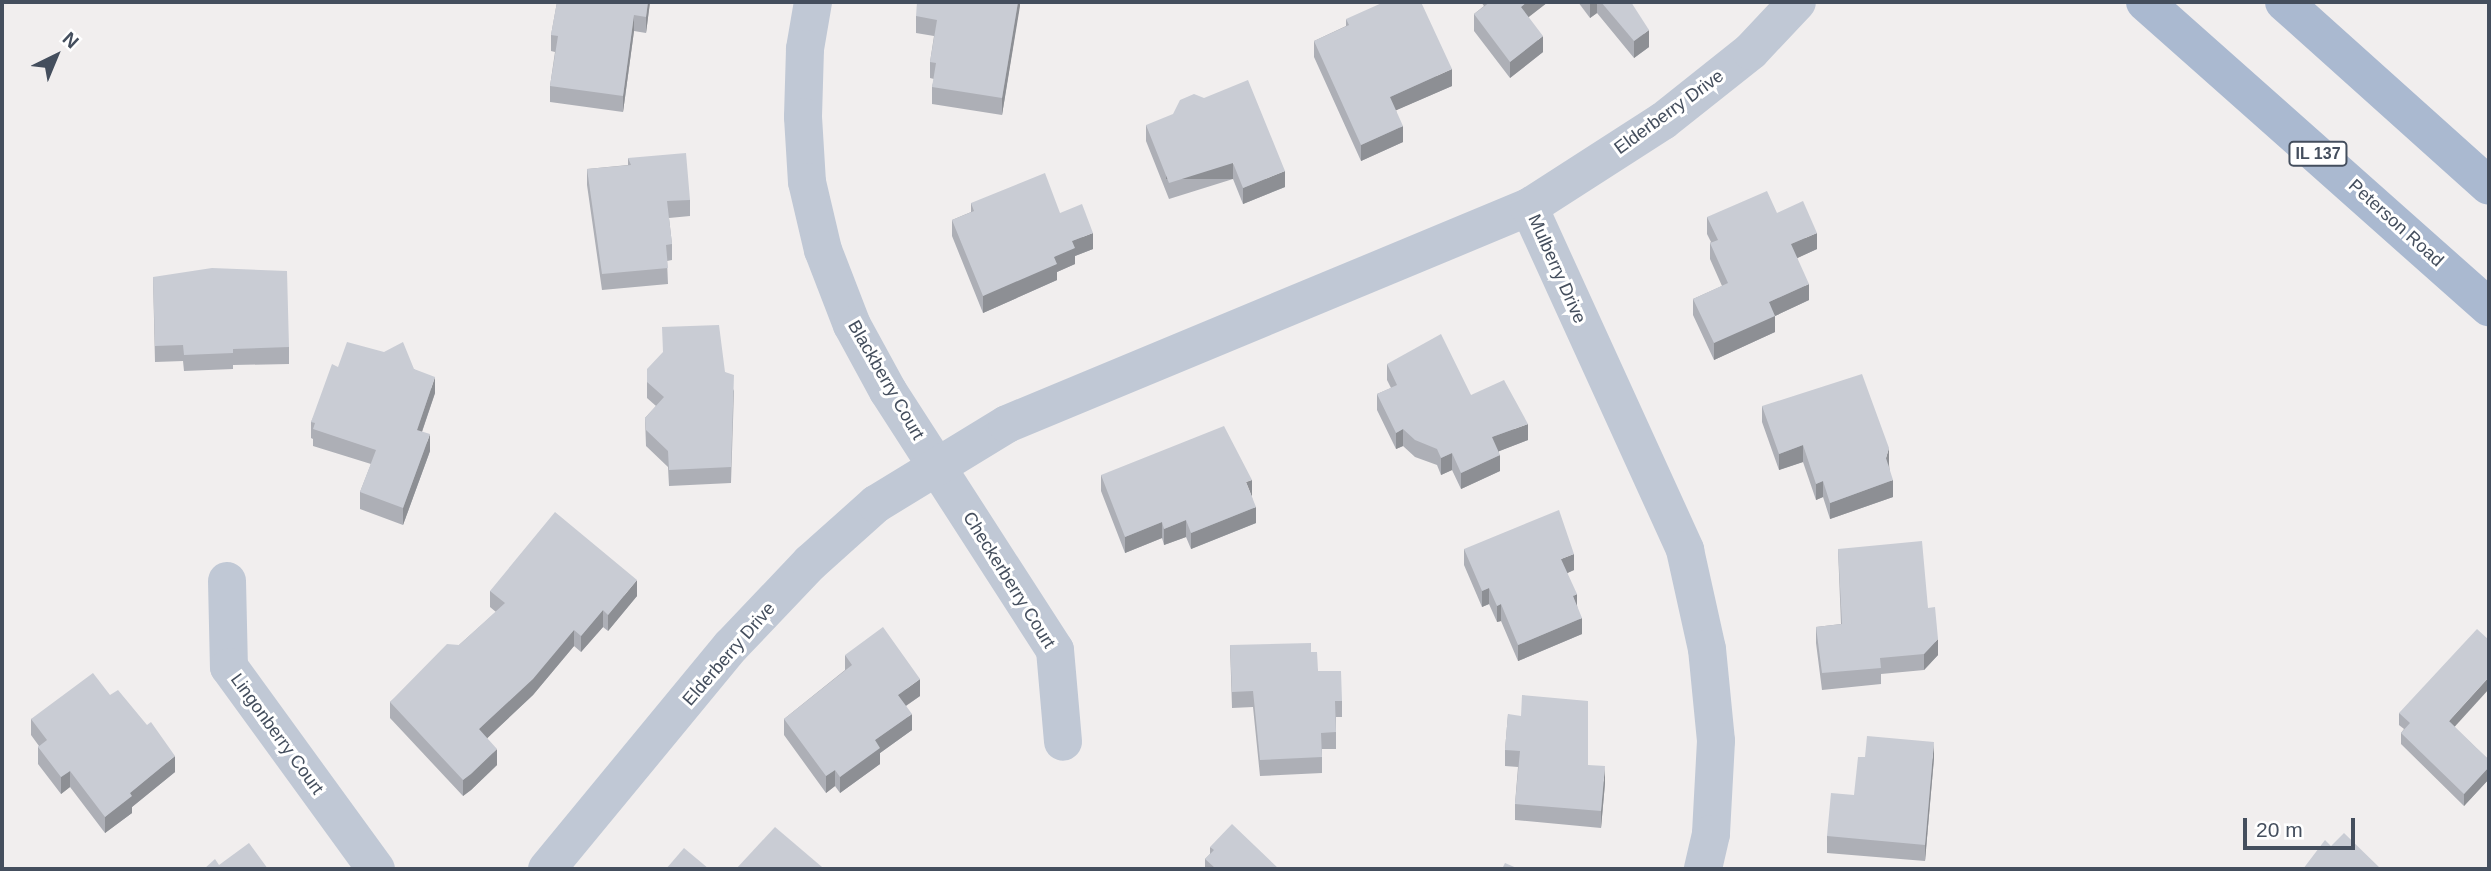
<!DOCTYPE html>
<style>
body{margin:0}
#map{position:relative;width:2491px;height:871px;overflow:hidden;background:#f1eeee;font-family:Helvetica,sans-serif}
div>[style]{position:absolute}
.minor>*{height:38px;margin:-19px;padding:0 19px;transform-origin:19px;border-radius:19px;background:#c0c8d5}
.major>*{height:38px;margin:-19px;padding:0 19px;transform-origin:19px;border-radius:19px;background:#aab9d0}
.wall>*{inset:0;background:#adafb6}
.shaded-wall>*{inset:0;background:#8d8f94;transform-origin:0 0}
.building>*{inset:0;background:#c9ccd4}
span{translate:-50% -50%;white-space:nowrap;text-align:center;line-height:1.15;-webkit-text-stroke:6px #fff;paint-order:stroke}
.shield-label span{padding:2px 5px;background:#fff;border:2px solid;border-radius:5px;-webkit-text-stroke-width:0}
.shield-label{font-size:16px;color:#444e5d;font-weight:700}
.street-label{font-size:18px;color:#444e5d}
.frame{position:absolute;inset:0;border:4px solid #444e5d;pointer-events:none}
.north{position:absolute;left:21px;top:21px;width:70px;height:70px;-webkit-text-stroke:5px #fff;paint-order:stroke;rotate:43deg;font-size:19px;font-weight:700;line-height:28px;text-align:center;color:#444e5d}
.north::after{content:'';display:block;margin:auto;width:24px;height:32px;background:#444e5d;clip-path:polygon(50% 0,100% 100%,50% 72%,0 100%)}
.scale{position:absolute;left:2243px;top:818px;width:112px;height:32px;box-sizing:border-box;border:4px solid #444e5d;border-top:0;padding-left:9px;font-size:21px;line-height:24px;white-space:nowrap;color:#444e5d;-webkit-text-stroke:5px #fff;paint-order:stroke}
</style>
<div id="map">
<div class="minor">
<div style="left:813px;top:2px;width:48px;rotate:99.7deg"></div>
<div style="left:805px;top:49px;width:68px;rotate:91.7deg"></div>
<div style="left:803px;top:117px;width:65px;rotate:86.5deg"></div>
<div style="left:807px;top:182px;width:70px;rotate:76.8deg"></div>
<div style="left:823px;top:250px;width:80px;rotate:68.9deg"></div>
<div style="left:852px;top:325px;width:75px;rotate:61.4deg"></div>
<div style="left:888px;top:391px;width:308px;rotate:57.2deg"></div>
<div style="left:1055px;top:650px;width:92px;rotate:85deg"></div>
<div style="left:1529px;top:207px;width:377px;rotate:65.5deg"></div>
<div style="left:1685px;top:550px;width:101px;rotate:77.5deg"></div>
<div style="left:1707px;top:649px;width:92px;rotate:84.4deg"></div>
<div style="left:1716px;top:741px;width:93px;rotate:93.1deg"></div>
<div style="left:1711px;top:834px;width:36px;rotate:103deg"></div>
<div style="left:227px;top:581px;width:86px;rotate:88.7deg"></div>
<div style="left:229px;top:667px;width:250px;rotate:54deg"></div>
<div style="left:547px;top:869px;width:289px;rotate:-50.5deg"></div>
<div style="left:731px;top:646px;width:115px;rotate:-46.4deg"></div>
<div style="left:810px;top:563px;width:89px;rotate:-41.8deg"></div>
<div style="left:876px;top:504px;width:153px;rotate:-31.4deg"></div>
<div style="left:1007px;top:424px;width:565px;rotate:-22.57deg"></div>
<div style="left:1529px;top:207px;width:159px;rotate:-32.7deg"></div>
<div style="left:1663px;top:121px;width:112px;rotate:-38.5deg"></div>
<div style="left:1751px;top:51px;width:67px;rotate:-46.8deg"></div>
</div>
<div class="major">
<div style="left:2145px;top:2px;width:460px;rotate:41.6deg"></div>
<div style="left:2284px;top:2px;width:275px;rotate:41.9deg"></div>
</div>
<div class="wall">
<div style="clip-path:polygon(557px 2px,650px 2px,646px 33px,634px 31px,623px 112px,550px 102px,550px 86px,555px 52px,551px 51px,551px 35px)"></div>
<div style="clip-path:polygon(1020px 2px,1002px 115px,932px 104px,932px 87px,934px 79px,930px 78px,930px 62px,934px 36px,916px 33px,916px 16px)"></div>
<div style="clip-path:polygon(1481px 2px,1548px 2px,1528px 17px,1543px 52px,1510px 78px,1474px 31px,1474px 14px,1484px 6px)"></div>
<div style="clip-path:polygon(1578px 2px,1631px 2px,1649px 47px,1634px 58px,1597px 13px,1590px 18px)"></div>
<div style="clip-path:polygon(1346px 19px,1452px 86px,1396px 110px,1403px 142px,1361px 161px,1314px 57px,1314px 41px,1346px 26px)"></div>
<div style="clip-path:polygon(1146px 125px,1285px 187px,1243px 204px,1233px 179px,1169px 199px,1146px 141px)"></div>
<div style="clip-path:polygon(628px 158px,690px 200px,690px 216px,669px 218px,672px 244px,672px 260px,667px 261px,668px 284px,602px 290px,587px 185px,587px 169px,628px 165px)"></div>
<div style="clip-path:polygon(971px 203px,1060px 213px,1093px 249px,1075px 256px,1075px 264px,1057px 272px,1057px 280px,983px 313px,952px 236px,952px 220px,971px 212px)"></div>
<div style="clip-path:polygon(1777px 213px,1817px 249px,1797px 258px,1809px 300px,1775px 316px,1775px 332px,1714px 360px,1693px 315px,1693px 299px,1722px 286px,1710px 259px,1710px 243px,1711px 242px,1707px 234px,1707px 217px)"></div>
<div style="clip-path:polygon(153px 277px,289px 347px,289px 364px,233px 365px,233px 369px,184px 371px,183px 361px,155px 362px)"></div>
<div style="clip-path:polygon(1387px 364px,1471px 395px,1528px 440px,1499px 451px,1500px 471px,1461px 489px,1452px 470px,1441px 475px,1437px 465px,1415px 457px,1403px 446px,1396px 449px,1377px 410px,1377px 394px,1391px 388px,1387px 380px)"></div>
<div style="clip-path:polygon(338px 367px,414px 369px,435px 393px,422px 432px,430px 451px,403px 525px,360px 509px,360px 492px,371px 464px,313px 446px,313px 439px,311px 438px,311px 422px)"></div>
<div style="clip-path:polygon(647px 369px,725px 372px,734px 391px,731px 483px,669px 486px,668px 467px,646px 446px,645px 418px,656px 406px,647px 398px)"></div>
<div style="clip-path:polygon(1762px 406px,1889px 464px,1893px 497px,1830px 519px,1823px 497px,1816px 500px,1803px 462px,1779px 470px,1762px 422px)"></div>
<div style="clip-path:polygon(1101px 475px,1252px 497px,1256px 523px,1191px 549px,1186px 537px,1164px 545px,1162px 538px,1125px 553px,1101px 491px)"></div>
<div style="clip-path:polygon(1464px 549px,1574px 570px,1567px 573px,1577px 605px,1582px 634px,1518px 661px,1501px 621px,1497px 622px,1489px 604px,1482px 607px,1464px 565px)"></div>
<div style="clip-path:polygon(1838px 549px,1928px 608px,1938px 655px,1924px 670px,1881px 674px,1881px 684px,1822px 690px,1816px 643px,1816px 627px,1841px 624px)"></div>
<div style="clip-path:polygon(490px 591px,637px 596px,608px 631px,603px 627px,581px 652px,574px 646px,533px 695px,487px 738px,497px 765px,471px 790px,463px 796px,390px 718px,390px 702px,459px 645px,496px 612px,490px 607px)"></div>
<div style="clip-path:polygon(1230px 645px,1311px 652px,1318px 671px,1342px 701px,1342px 717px,1336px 717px,1336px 749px,1322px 749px,1322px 773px,1260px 776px,1253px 707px,1232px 708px)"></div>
<div style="clip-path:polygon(845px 655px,920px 696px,906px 706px,912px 730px,880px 753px,880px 764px,840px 793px,835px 786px,826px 793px,784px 735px,784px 719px,845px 670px)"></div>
<div style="clip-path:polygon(110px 695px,175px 772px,132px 807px,132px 813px,105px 833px,70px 787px,61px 794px,38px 764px,38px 747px,39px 746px,31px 735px,31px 719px)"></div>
<div style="clip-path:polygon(2399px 713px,2454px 727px,2489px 760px,2489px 779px,2464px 806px,2401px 744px,2401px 733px,2404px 729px,2399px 725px)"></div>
<div style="clip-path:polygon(1508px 714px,1588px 765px,1605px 783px,1601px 828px,1515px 820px,1515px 804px,1518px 767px,1505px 766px,1505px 750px)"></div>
<div style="clip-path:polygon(1934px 758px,1925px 861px,1827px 853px,1827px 836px,1854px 795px)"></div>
<div style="clip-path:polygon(1210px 847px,1279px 869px,1205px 869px,1205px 859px,1210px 854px)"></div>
</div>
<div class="shaded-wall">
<div style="clip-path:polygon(648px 2px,650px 2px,646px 33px,646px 17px)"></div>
<div style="clip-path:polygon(1018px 2px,1020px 2px,1020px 6px,1002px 115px,1002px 98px)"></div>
<div style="clip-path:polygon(1527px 2px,1548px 2px,1521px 23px,1521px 7px)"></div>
<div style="clip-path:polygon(1590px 2px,1597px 2px,1597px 13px,1590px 18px)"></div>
<div style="clip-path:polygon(634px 15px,634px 31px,623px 112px,623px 96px)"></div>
<div style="clip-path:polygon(1649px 30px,1649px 47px,1634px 58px,1634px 41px)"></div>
<div style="clip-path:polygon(1543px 36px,1543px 52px,1510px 78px,1510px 62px)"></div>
<div style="clip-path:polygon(1452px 69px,1452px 86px,1390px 113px,1390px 97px)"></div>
<div style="clip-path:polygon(1403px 126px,1403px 142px,1361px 161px,1361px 145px)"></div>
<div style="left:1233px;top:163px;width:16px;height:67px;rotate:90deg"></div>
<div style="clip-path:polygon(1285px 171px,1285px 187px,1243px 204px,1243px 188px)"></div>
<div style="clip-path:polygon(1093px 233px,1093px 249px,1075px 256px,1075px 264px,1057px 272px,1057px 280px,983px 313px,983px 296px,1054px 257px,1072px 241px)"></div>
<div style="clip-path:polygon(1817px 233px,1817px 249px,1791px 261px,1791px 244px)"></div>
<div style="clip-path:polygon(1809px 284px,1809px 300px,1775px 316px,1775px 332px,1714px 360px,1714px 343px,1769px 302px)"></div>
<div style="clip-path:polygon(435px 377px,435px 393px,417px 446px,417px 430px)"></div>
<div style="clip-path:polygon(1528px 424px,1528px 440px,1492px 454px,1492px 437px)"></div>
<div style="clip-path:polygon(1403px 429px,1403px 446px,1396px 449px,1396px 433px)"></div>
<div style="clip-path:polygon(430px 434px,430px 451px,403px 525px,403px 508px)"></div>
<div style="clip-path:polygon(1803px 445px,1803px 462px,1779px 470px,1779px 454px)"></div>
<div style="clip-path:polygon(1889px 448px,1889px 464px,1886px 474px,1886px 458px)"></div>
<div style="clip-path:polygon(1452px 453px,1452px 470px,1441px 475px,1441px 458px)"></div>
<div style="clip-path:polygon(1500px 455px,1500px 471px,1461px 489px,1461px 473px)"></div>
<div style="clip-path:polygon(1252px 480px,1252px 497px,1246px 482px)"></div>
<div style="clip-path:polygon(1893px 480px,1893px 497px,1830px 519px,1830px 503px)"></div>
<div style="clip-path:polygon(1823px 481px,1823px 497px,1816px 500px,1816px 484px)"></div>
<div style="clip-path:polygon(1256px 507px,1256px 523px,1191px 549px,1191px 533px)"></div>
<div style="clip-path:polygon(1186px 520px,1186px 537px,1164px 545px,1164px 529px)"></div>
<div style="clip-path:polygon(1162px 522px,1162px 538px,1125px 553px,1125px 537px)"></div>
<div style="clip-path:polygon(1574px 554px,1574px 570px,1561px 576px,1561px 559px)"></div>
<div style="clip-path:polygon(637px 580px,637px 596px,608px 631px,608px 615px)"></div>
<div style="clip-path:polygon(1489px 588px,1489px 604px,1482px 607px,1482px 591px)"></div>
<div style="clip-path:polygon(1577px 594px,1577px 610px,1573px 596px)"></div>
<div style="clip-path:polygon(1501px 604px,1501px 621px,1497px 622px,1497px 606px)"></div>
<div style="clip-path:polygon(603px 610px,603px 627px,581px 652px,581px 636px)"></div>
<div style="clip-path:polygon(1582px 618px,1582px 634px,1518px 661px,1518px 645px)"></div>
<div style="clip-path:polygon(574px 630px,574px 646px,533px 695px,479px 746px,479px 729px)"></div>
<div style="clip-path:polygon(1938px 639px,1938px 655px,1924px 670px,1924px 654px)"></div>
<div style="clip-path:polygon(2489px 677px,2489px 689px,2449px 733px,2449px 721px)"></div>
<div style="clip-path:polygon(920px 679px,920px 696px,898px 711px,898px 695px)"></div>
<div style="clip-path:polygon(912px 714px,912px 730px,880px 753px,880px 764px,840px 793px,840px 777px,875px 740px)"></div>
<div style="clip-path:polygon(1934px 742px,1934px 758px,1925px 861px,1925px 845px)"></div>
<div style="clip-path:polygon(497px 749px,497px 765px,471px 790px,463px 796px,463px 780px)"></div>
<div style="clip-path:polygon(175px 756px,175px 772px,132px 807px,132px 813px,105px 833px,105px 817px,130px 793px)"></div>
<div style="clip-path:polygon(1605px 766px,1605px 783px,1601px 828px,1601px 811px)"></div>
<div style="clip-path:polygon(2489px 767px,2489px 779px,2464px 806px,2464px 794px)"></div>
<div style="clip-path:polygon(835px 770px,835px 786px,826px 793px,826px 776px)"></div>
<div style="clip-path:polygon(70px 771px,70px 787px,61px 794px,61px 777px)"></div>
</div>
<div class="building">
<div style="clip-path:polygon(557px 2px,648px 2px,646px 17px,634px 15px,623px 96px,550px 86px,558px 36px,551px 35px)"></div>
<div style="clip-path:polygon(917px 2px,1018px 2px,1002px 98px,932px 87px,936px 63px,930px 62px,937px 20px,916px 16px)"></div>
<div style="clip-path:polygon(1384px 2px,1394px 2px,1395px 4px,1401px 2px,1421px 2px,1452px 69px,1390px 97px,1403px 126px,1361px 145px,1314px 41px,1349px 25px,1346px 19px)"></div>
<div style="clip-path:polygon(1490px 2px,1527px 2px,1521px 7px,1543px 36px,1510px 62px,1474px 14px)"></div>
<div style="clip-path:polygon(1601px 2px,1631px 2px,1649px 30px,1634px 41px)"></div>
<div style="clip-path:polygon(1248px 80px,1285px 171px,1243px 188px,1233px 163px,1169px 183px,1146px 125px,1173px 114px,1180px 100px,1194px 94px,1204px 98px)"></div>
<div style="clip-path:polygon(686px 153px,690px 200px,667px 201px,672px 244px,666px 245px,668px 268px,602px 274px,587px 169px,631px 165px,628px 158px)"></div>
<div style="clip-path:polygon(1045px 173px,1060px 213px,1082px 204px,1093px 233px,1072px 241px,1075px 248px,1054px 257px,1057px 264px,983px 296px,952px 220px,974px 211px,971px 203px)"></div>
<div style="clip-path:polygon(1767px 191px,1777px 213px,1803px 201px,1817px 233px,1791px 244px,1809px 284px,1769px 302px,1775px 316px,1714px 343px,1693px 299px,1728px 283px,1710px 243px,1718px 240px,1707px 217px)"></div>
<div style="clip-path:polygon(212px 268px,287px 271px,289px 347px,233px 349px,233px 353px,184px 355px,183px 345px,155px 346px,153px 277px)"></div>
<div style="clip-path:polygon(719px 325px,725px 372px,734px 375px,731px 467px,669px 470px,668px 451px,646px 430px,645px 418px,664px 397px,647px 382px,647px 369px,663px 352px,662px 327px)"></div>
<div style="clip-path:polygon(1441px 334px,1471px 395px,1504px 380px,1528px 424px,1492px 437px,1500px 455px,1461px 473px,1452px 453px,1441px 458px,1437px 449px,1415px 440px,1403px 429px,1396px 433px,1377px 394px,1397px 385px,1387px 364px)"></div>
<div style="clip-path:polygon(347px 342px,384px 352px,403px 342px,414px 369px,435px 377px,417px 430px,430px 434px,403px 508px,360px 492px,376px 450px,313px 429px,315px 423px,311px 422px,332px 364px,338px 367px)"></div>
<div style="clip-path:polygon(1862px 374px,1889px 448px,1886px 458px,1893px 480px,1830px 503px,1823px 481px,1816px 484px,1803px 445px,1779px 454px,1762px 406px)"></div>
<div style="clip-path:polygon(1224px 426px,1252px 480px,1246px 482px,1256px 507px,1191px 533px,1186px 520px,1164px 529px,1162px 522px,1125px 537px,1101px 475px)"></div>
<div style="clip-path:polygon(1559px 510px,1574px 554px,1561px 559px,1577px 594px,1573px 596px,1582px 618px,1518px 645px,1501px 604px,1497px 606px,1489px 588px,1482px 591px,1464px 549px)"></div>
<div style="clip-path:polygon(555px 512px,637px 580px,608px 615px,603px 610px,581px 636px,574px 630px,533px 679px,479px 729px,497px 749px,471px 774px,463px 780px,390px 702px,447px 644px,459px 645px,505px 603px,490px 591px)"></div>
<div style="clip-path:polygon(1922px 541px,1928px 608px,1935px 607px,1938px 639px,1924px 654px,1880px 658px,1881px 668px,1822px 673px,1816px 627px,1842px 624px,1838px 549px)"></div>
<div style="clip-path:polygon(883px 627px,920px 679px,898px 695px,912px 714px,875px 740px,880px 748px,840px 777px,835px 770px,826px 776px,784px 719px,852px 665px,845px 655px)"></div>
<div style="clip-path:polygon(2477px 629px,2489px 640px,2489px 677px,2449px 721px,2489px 760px,2489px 767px,2464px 794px,2401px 733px,2410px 723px,2399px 713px)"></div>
<div style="clip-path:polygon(1311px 643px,1311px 652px,1317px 652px,1318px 671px,1341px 671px,1342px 701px,1335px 701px,1336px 732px,1321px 733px,1322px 757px,1260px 760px,1253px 691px,1232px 692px,1230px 645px)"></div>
<div style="clip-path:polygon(93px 673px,110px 695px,118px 690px,147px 725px,151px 722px,175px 756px,130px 793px,132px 796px,105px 817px,70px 771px,61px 777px,38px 747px,47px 740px,31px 719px)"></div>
<div style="clip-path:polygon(1522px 695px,1588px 701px,1588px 765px,1605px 766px,1601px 811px,1515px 804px,1520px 751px,1505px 750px,1508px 714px,1521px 716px)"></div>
<div style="clip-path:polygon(1867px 736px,1934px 742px,1925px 845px,1827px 836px,1831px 793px,1854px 795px,1858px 757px,1865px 757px)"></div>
<div style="clip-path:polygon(1232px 824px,1279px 869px,1213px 869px,1215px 868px,1205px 859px,1214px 850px,1210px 847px)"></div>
<div style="clip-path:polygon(775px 827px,822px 867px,820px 869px,736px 869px)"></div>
<div style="clip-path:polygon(2344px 833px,2381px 869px,2303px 869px,2325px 840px,2331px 846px)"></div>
<div style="clip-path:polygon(249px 843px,268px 869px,204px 869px,215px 859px,219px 865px)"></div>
<div style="clip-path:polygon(684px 848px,709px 869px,666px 869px)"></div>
<div style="clip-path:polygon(1505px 863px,1519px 869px,1502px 869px)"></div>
</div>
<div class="shield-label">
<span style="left:2318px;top:154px">IL 137</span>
</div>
<div class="street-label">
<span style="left:1669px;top:112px;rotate:-36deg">Elderberry Drive</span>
<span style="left:2396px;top:223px;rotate:42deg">Peterson Road</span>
<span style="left:1557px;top:269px;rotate:66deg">Mulberry Drive</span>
<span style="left:886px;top:380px;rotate:60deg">Blackberry Court</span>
<span style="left:1009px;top:580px;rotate:58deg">Checkerberry Court</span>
<span style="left:729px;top:654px;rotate:-49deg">Elderberry Drive</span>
<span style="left:277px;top:734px;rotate:54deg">Lingonberry Court</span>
</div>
<div class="frame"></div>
<div class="north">N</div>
<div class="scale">20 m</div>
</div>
